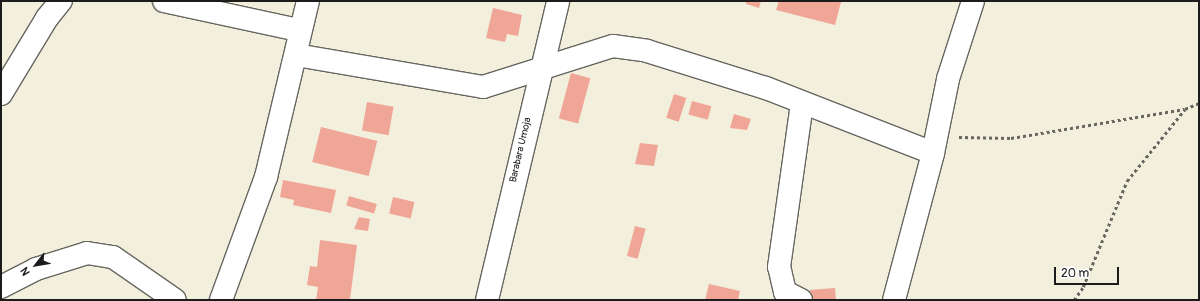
<!DOCTYPE html>
<style>
body{margin:0}
#map{position:relative;width:1200px;height:301px;overflow:hidden;background:#f3efdd;font-family:Pangolin,sans-serif}
div>[style]{position:absolute}
.building>*{inset:0;background:#f0a697;transform-origin:0 0}
.path>*{height:2.5px;margin-top:-1.25px;transform-origin:0;background:repeating-linear-gradient(90deg,#676660 0 3px,transparent 0 6px)}
.roads{filter:drop-shadow(1px 0 #676660) drop-shadow(-1px 0 #676660) drop-shadow(0 1px #676660) drop-shadow(0 -1px #676660)}
.minor>*{height:22px;margin:-11px;padding:0 11px;transform-origin:11px;border-radius:11px;background:#fff}
span{translate:-50% -50%;white-space:nowrap;text-align:center;line-height:1.15;-webkit-text-stroke:3px #fff;paint-order:stroke}
.street-label{font-size:10px;color:#1c1c1c}
.frame{position:absolute;inset:0;border:2px solid #1c1c1c;pointer-events:none}
.north{position:absolute;left:16px;top:245px;width:40px;height:40px;-webkit-text-stroke:3px #fff;paint-order:stroke;rotate:239deg;font-size:11px;font-weight:700;line-height:16px;text-align:center;color:#1c1c1c}
.north::after{content:'';display:block;margin:auto;width:14px;height:18px;background:#1c1c1c;clip-path:polygon(50% 0,100% 100%,50% 72%,0 100%)}
.scale{position:absolute;left:1054px;top:267px;width:65px;height:18px;box-sizing:border-box;border:2px solid #1c1c1c;border-top:0;padding-left:5px;font-size:12px;line-height:14px;white-space:nowrap;color:#1c1c1c;-webkit-text-stroke:3px #fff;paint-order:stroke}
</style>
<div id="map">
<div class="building">
<div style="clip-path:polygon(746px 1px,761px 1px,759px 8px,746px 4px)"></div>
<div style="clip-path:polygon(779px 1px,836px 1px,841px 2px,835px 25px,776px 10px)"></div>
<div style="clip-path:polygon(493px 8px,522px 15px,518px 36px,507px 34px,505px 42px,486px 38px)"></div>
<div style="left:571px;top:73px;width:20px;height:47px;rotate:15deg"></div>
<div style="left:674px;top:94px;width:13px;height:25px;rotate:18deg"></div>
<div style="left:692px;top:101px;width:20px;height:14px;rotate:15deg"></div>
<div style="left:367px;top:102px;width:27px;height:29px;rotate:10deg"></div>
<div style="clip-path:polygon(734px 114px,751px 119px,747px 130px,730px 128px)"></div>
<div style="left:321px;top:127px;width:58px;height:36px;rotate:14deg"></div>
<div style="clip-path:polygon(640px 143px,658px 145px,654px 166px,635px 164px)"></div>
<div style="clip-path:polygon(283px 180px,336px 190px,331px 213px,293px 205px,294px 200px,280px 197px)"></div>
<div style="left:349px;top:196px;width:29px;height:10px;rotate:16deg"></div>
<div style="left:393px;top:197px;width:22px;height:17px;rotate:13deg"></div>
<div style="clip-path:polygon(359px 217px,370px 219px,368px 231px,354px 229px)"></div>
<div style="left:635px;top:226px;width:11px;height:31px;rotate:15deg"></div>
<div style="clip-path:polygon(320px 240px,357px 245px,350px 300px,316px 300px,318px 287px,307px 285px,310px 266px,317px 267px)"></div>
<div style="clip-path:polygon(709px 284px,740px 291px,738px 300px,705px 300px)"></div>
<div style="clip-path:polygon(835px 288px,836px 300px,811px 300px,810px 290px)"></div>
</div>
<div class="path">
<div style="left:959px;top:137px;width:52px;rotate:1.1deg"></div>
<div style="left:1011px;top:138px;width:176px;rotate:-9.5deg"></div>
<div style="left:1185px;top:109px;width:15px;rotate:-23deg"></div>
<div style="left:1074px;top:300px;width:16px;rotate:-55deg"></div>
<div style="left:1083px;top:287px;width:115px;rotate:-67.5deg"></div>
<div style="left:1127px;top:181px;width:92px;rotate:-51.1deg"></div>
</div>
<div class="roads">
<div class="minor">
<div style="left:164px;top:1px;width:137px;rotate:12.2deg"></div>
<div style="left:296px;top:55px;width:190px;rotate:9.7deg"></div>
<div style="left:483px;top:87px;width:136px;rotate:-17.5deg"></div>
<div style="left:613px;top:46px;width:34px;rotate:8deg"></div>
<div style="left:647px;top:51px;width:125px;rotate:17.3deg"></div>
<div style="left:766px;top:88px;width:179px;rotate:21.3deg"></div>
<div style="left:1px;top:94px;width:89px;rotate:-58.8deg"></div>
<div style="left:47px;top:18px;width:22px;rotate:-51deg"></div>
<div style="left:1px;top:287px;width:39px;rotate:-27deg"></div>
<div style="left:36px;top:269px;width:53px;rotate:-17.4deg"></div>
<div style="left:87px;top:253px;width:26px;rotate:9deg"></div>
<div style="left:113px;top:257px;width:75px;rotate:34.7deg"></div>
<div style="left:221px;top:300px;width:131px;rotate:-69.9deg"></div>
<div style="left:266px;top:177px;width:181px;rotate:-76.6deg"></div>
<div style="left:487px;top:300px;width:307px;rotate:-76.6deg"></div>
<div style="left:801px;top:300px;width:18px;rotate:-153deg"></div>
<div style="left:785px;top:292px;width:26px;rotate:-103deg"></div>
<div style="left:779px;top:267px;width:165px;rotate:-82deg"></div>
<div style="left:894px;top:300px;width:152px;rotate:-75.1deg"></div>
<div style="left:933px;top:153px;width:76px;rotate:-78.5deg"></div>
<div style="left:948px;top:79px;width:82px;rotate:-72.2deg"></div>
</div>
</div>
<div class="street-label">
<span style="left:521px;top:150px;rotate:-77deg">Barabara Umoja</span>
</div>
<div class="frame"></div>
<div class="north">N</div>
<div class="scale">20 m</div>
</div>
